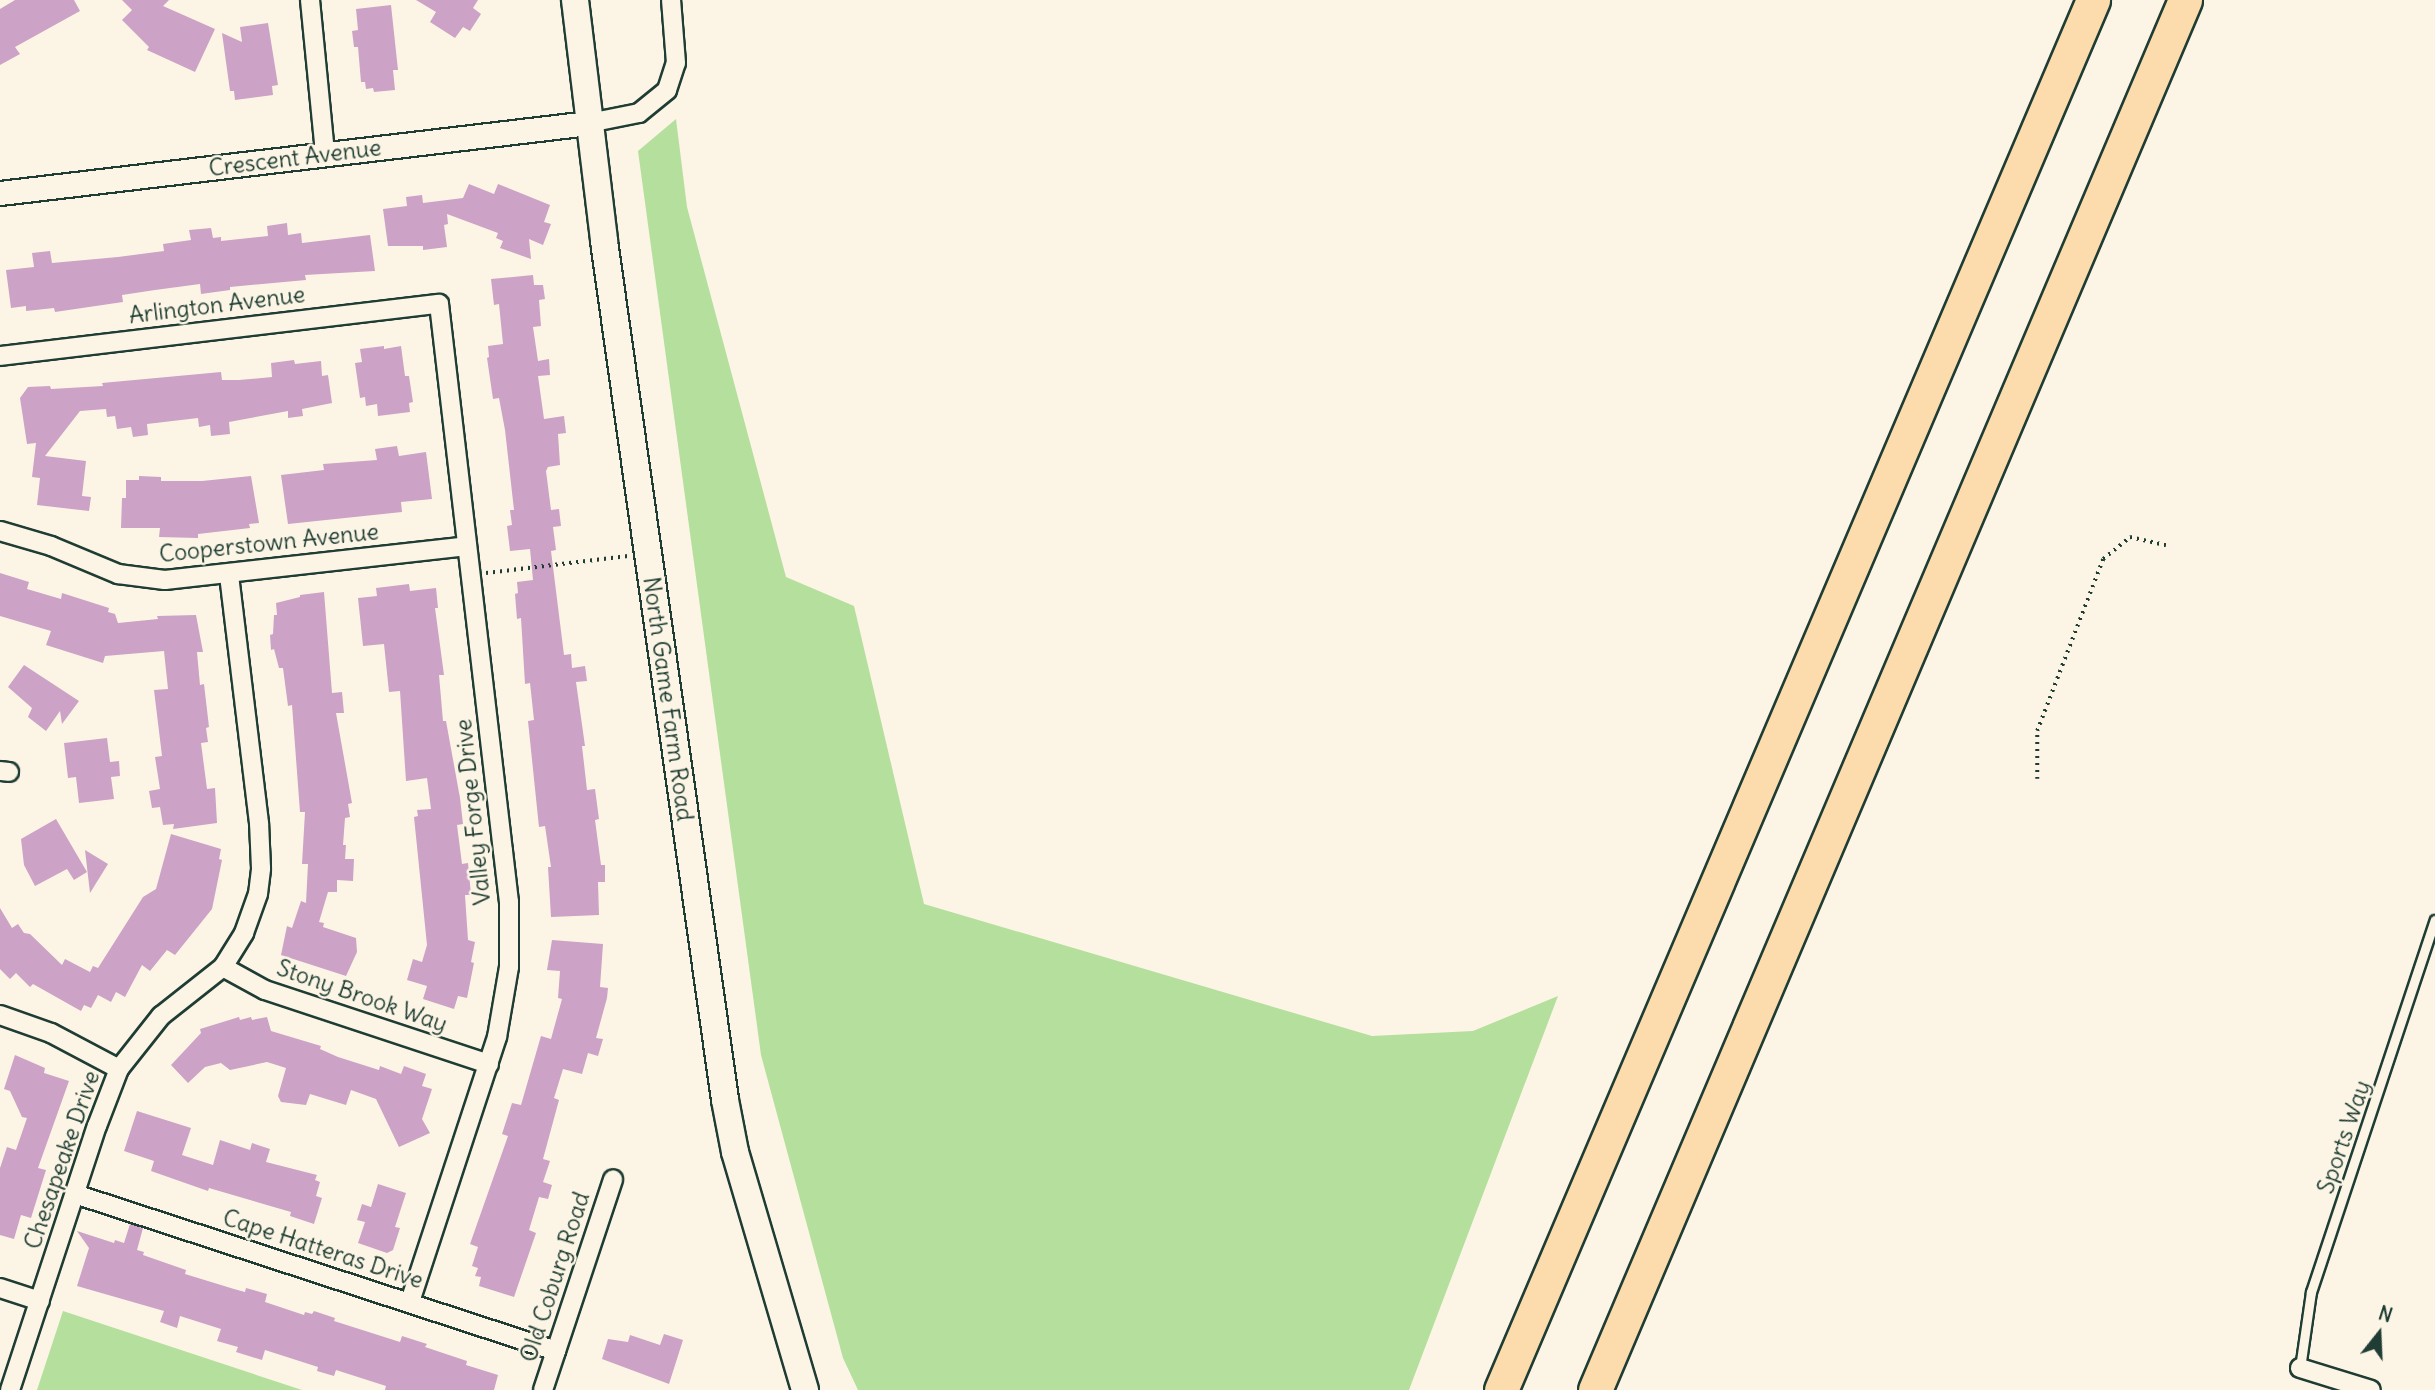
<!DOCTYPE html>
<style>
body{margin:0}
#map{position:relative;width:2435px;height:1390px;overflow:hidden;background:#fcf5e5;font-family:Delius,sans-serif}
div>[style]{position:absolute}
.green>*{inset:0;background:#b4df9c}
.building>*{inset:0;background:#cca2c6}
.path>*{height:3.5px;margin-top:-1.75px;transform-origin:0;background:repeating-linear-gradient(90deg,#1f3d34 0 2px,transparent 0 7px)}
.roads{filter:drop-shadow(2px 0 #1f3d34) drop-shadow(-2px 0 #1f3d34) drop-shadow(0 2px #1f3d34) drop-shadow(0 -2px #1f3d34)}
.service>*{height:9px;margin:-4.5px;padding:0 4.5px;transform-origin:4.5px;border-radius:4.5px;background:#fcf5e5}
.minor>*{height:18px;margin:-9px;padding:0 9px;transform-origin:9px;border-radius:9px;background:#fcf5e5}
.tertiary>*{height:23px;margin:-11.5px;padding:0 11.5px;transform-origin:11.5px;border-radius:11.5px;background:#fcf5e5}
.secondary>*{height:26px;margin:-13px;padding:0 13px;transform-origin:13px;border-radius:13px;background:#fcf5e5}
.motorway>*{height:33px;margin:-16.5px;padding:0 16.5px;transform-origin:16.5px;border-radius:16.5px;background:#fcdcac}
span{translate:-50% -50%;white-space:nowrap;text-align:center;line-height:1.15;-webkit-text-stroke:5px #fcf5e5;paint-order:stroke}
.street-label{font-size:23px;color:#1f3d34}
.north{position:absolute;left:2344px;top:1299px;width:70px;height:70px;-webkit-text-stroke:5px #fcf5e5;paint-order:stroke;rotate:18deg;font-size:19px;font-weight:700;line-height:28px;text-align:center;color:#1f3d34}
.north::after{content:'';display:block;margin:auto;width:24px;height:32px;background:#1f3d34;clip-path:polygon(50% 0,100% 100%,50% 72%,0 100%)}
</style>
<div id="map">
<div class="green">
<div style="clip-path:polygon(676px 119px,687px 207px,786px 577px,854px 606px,924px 904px,1372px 1036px,1473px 1031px,1558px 996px,1409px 1390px,858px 1390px,843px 1358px,761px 1055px,638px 151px)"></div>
<div style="clip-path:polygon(63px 1311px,302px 1390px,37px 1390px)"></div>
</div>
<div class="building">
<div style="clip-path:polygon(15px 0,74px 0,80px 11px,15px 47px,20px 54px,0 65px,0 9px)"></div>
<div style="clip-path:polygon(122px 0,169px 0,163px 6px,215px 29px,195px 72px,147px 50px,149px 47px,122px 20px,132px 10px)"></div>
<div style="clip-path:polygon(416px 0,478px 0,473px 8px,481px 14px,470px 31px,463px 27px,455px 38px,430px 22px,436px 12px)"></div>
<div style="clip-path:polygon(391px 5px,398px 70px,393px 70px,395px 90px,374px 92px,373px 88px,366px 89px,365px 82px,361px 82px,358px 47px,354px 47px,352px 31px,358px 30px,356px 9px)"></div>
<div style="clip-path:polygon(268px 23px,278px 85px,272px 86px,273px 95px,235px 100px,234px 91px,230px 91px,222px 33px,242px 42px,240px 27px)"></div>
<div style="clip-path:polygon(469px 184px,494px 194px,498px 184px,550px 205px,544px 222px,551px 224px,543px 245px,529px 239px,531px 259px,500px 248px,503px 241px,496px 238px,498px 233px,447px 214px,448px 224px,444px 225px,447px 247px,423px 250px,423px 246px,388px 246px,383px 209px,407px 206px,406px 197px,422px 195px,423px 203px,463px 198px)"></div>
<div style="clip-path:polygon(287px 223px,288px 235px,301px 233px,302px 243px,370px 235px,375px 271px,305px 275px,306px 280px,230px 287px,230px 290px,201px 294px,200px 284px,155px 290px,122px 295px,123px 302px,55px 312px,54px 308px,26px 311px,26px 306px,11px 308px,6px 270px,34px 267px,32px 253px,50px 251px,52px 263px,118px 257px,164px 251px,163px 244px,191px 240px,189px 230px,211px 228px,213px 238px,221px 237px,221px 241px,268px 236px,267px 226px)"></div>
<div style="clip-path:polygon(533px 275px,534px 285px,543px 285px,545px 299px,539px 300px,541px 326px,533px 327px,538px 361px,549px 359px,550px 375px,538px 376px,544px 419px,564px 416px,566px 433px,558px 434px,560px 465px,548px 467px,546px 471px,551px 510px,559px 509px,561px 526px,553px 527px,556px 550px,551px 551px,564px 655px,571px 654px,572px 668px,585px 666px,587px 681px,576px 682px,585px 746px,582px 746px,587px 790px,595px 789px,599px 819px,595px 820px,601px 865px,605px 865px,605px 882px,598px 882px,599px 915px,551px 917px,548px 867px,551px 867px,545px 826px,539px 827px,537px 808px,528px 721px,534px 720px,530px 683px,525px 684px,521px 618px,517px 619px,515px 594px,518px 593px,517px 582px,533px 580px,530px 549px,510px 551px,507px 526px,512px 525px,510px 510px,514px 510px,505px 430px,499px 398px,493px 399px,487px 358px,489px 357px,488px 346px,503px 344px,499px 304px,494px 305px,491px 279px)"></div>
<div style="clip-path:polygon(384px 346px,384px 349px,401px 346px,405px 376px,409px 376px,413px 402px,409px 403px,410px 412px,378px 416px,377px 404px,366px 406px,365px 397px,360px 398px,355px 363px,362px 362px,360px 349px)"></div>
<div style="clip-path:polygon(294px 360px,295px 364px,321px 361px,322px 376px,328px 375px,332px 403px,302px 409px,303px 416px,288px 418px,288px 411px,229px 422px,230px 434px,211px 436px,210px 425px,199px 427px,198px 418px,147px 424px,148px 435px,133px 437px,131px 427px,117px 429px,115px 416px,107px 417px,106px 409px,80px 411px,45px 456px,86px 461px,82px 496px,91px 497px,89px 511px,37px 505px,40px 478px,32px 477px,36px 443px,27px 444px,20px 398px,28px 387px,50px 386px,51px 389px,103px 386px,102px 383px,221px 372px,222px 380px,239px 380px,272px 377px,271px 363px)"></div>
<div style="clip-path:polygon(397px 446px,399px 456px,426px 452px,432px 499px,401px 502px,402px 512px,288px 524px,281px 475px,324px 470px,323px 464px,377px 460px,375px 449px)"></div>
<div style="clip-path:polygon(139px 476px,161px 477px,161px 481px,202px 481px,251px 476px,259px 523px,249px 524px,250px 528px,198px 534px,198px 538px,159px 537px,160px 528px,121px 528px,122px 498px,126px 498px,126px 480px,139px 480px)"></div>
<div style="clip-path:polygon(0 573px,29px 582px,27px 589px,61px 599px,62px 593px,109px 608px,108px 612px,115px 614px,118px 623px,158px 619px,157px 616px,196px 615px,203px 652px,197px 652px,200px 685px,204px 684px,209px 727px,206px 728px,208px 742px,201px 743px,207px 789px,215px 788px,217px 823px,173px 829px,174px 824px,163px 825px,160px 807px,152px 808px,149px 791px,160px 789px,155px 757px,162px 756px,154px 690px,168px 689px,164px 651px,105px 656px,103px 663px,46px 645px,51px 631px,0 616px)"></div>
<div style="clip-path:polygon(409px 584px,410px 591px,436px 588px,438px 608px,435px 608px,444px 675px,439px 675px,443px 721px,446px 721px,460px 798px,463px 824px,457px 825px,462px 864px,468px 863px,471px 895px,465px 895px,468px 940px,475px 942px,471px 962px,474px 963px,467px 998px,458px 996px,454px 1009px,423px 999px,427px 986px,407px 980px,413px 959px,422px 962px,427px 945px,414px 817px,418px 816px,417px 810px,431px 809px,427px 778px,406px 781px,400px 691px,389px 692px,384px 644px,363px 646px,358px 598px,377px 596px,376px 588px)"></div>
<div style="clip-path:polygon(324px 592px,332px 693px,342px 692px,344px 713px,336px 713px,352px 803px,348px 804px,350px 817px,345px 818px,343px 845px,346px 845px,345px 859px,354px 859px,353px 881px,337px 880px,337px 892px,328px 892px,319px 922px,324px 923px,323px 927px,356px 938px,357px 952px,346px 976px,281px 955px,287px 926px,292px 928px,301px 901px,306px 903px,308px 864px,302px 864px,305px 812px,300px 812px,292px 705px,288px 706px,283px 668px,279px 668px,274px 649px,271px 650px,270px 635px,273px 634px,274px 615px,277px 615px,276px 603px,300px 597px,300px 595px)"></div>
<div style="clip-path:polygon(24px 665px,79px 701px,62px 724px,60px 711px,46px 731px,28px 717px,32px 708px,8px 687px)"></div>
<div style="clip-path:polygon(107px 738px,110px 762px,119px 761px,120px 776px,111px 777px,114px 799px,79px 803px,76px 777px,68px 778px,64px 743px)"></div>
<div style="clip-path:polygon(56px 819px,87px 872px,74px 880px,67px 869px,35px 886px,24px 865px,21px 839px)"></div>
<div style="clip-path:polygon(171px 834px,221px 849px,219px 859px,222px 860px,212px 909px,175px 955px,167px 950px,150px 971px,142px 965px,125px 997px,116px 992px,111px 1002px,98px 995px,91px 1008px,84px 1005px,81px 1011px,33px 984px,30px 987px,16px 973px,10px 979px,0 969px,0 908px,12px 928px,18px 924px,24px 933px,30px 934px,62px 965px,65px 959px,90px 972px,93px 966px,98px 968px,143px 897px,156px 889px)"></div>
<div style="clip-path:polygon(85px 850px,108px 864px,90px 893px)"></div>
<div style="clip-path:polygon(552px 940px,603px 944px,600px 987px,608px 988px,607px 998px,596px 1038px,603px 1039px,598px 1056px,588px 1053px,582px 1074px,563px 1069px,554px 1098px,559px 1100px,543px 1159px,550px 1161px,543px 1182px,552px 1185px,548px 1199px,539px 1197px,529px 1230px,536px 1233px,514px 1297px,479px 1286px,481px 1277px,475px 1276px,478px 1268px,472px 1266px,478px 1247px,470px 1244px,508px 1136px,502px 1134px,512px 1103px,521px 1105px,541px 1036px,551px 1039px,562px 999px,558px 998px,560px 971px,547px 970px)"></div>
<div style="clip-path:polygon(239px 1017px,240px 1020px,251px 1017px,252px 1020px,267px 1017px,271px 1031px,321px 1046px,320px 1049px,338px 1057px,379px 1070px,380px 1066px,401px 1074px,404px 1066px,426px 1074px,422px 1086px,432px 1089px,422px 1119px,430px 1133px,399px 1147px,376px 1099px,351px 1090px,346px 1105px,310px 1094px,306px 1105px,281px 1102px,278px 1096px,286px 1068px,267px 1062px,230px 1070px,221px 1063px,205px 1067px,188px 1083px,171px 1065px,201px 1033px,200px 1029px)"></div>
<div style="clip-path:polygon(15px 1055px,45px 1068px,44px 1073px,69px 1081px,38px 1168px,46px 1170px,31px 1218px,21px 1215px,14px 1239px,0 1235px,0 1168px,7px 1147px,16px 1150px,27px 1118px,22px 1117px,10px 1091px,4px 1089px)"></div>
<div style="clip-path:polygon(137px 1111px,191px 1128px,182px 1155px,213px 1165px,220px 1140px,250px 1150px,252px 1143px,270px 1149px,266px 1162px,317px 1175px,315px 1180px,320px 1182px,316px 1196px,322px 1198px,314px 1224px,290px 1216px,291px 1212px,209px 1188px,208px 1191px,151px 1171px,154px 1161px,124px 1151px)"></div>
<div style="clip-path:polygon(378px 1184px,406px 1193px,395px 1227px,400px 1228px,393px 1250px,387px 1253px,358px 1243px,365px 1222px,357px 1220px,362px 1204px,371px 1207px)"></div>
<div style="clip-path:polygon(130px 1224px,143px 1228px,137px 1250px,144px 1252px,143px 1255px,186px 1270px,185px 1274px,234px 1289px,245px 1292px,246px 1288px,267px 1294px,265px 1302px,304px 1315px,305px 1312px,312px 1314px,314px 1311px,335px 1318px,334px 1321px,400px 1342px,402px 1336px,427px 1344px,425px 1347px,467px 1361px,466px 1365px,498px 1375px,494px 1390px,385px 1390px,386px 1386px,336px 1370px,334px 1376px,317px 1371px,318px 1367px,265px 1350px,262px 1360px,236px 1352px,238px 1347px,217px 1341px,221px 1329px,180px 1316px,177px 1328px,160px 1322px,164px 1311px,77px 1286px,89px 1248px,77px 1231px,114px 1243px,115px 1240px,124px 1243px)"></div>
<div style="clip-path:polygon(664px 1334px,683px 1340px,669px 1384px,602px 1359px,608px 1339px,628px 1342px,630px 1335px,660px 1345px)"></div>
</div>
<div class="path">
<div style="left:486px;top:573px;width:143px;rotate:-6.8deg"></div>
<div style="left:2037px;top:779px;width:48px;rotate:-90deg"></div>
<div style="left:2037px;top:731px;width:184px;rotate:-69deg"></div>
<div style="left:2103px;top:559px;width:35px;rotate:-39deg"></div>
<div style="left:2130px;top:537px;width:37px;rotate:13deg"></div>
</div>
<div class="roads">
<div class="service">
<div style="left:2300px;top:1368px;width:77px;rotate:-81.8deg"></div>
<div style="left:2311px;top:1292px;width:392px;rotate:-71.6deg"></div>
</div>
<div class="minor">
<div style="left:310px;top:0;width:155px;rotate:84.4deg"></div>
<div style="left:589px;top:123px;width:51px;rotate:-11.3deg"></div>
<div style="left:639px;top:113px;width:36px;rotate:-39deg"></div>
<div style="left:667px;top:90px;width:28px;rotate:-72deg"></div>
<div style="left:676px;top:63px;width:63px;rotate:-94.5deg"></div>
<div style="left:0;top:356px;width:442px;rotate:-6.8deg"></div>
<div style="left:439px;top:304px;width:551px;rotate:83.33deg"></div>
<div style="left:503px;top:851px;width:51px;rotate:83.3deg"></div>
<div style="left:509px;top:902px;width:65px;rotate:90deg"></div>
<div style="left:509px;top:967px;width:71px;rotate:99.7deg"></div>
<div style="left:497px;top:1037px;width:279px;rotate:108.2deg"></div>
<div style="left:0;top:531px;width:53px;rotate:16.4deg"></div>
<div style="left:51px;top:546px;width:73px;rotate:22.7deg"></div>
<div style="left:118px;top:574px;width:47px;rotate:7.3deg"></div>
<div style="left:165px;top:580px;width:304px;rotate:-6.4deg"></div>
<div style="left:0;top:771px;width:9px;rotate:6deg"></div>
<div style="left:223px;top:967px;width:48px;rotate:28.7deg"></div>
<div style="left:265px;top:990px;width:236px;rotate:18.3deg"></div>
<div style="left:0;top:1015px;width:54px;rotate:19.4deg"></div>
<div style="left:51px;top:1033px;width:77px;rotate:27.9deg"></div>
<div style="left:75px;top:1194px;width:506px;rotate:18.08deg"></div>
<div style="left:0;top:1288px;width:42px;rotate:18deg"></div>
<div style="left:2300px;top:1368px;width:74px;rotate:17.2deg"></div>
<div style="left:10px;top:1390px;width:278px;rotate:-71.8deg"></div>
<div style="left:97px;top:1126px;width:61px;rotate:-68.9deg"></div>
<div style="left:119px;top:1069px;width:68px;rotate:-51.6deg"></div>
<div style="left:161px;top:1016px;width:79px;rotate:-38.3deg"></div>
<div style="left:223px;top:967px;width:40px;rotate:-58deg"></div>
<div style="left:244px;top:933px;width:41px;rotate:-70.3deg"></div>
<div style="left:258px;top:894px;width:26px;rotate:-83deg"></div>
<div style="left:261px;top:868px;width:45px;rotate:-92.5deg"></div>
<div style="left:259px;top:823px;width:251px;rotate:-96.9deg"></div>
<div style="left:543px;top:1390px;width:222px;rotate:-71.6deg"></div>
</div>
<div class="tertiary">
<div style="left:0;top:193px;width:593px;rotate:-6.78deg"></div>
</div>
<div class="secondary">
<div style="left:575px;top:0;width:243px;rotate:83.1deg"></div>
<div style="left:604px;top:241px;width:867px;rotate:81.98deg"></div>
<div style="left:725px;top:1100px;width:53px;rotate:79.1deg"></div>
<div style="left:735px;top:1152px;width:248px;rotate:73.6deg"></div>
</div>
<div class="motorway">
<div style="left:1501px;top:1390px;width:1511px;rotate:-66.93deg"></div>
<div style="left:1595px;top:1390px;width:1510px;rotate:-67deg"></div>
</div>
</div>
<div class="street-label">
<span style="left:295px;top:158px;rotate:-7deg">Crescent Avenue</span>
<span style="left:217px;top:305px;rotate:-7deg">Arlington Avenue</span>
<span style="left:269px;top:543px;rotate:-6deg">Cooperstown Avenue</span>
<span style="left:668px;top:699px;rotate:82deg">North Game Farm Road</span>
<span style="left:473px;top:812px;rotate:-96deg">Valley Forge Drive</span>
<span style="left:362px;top:996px;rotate:19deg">Stony Brook Way</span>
<span style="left:2344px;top:1137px;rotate:-71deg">Sports Way</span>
<span style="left:62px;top:1160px;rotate:-71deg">Chesapeake Drive</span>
<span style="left:323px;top:1249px;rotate:18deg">Cape Hatteras Drive</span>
<span style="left:555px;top:1277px;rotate:-72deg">Old Coburg Road</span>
</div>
<div class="north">N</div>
</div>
